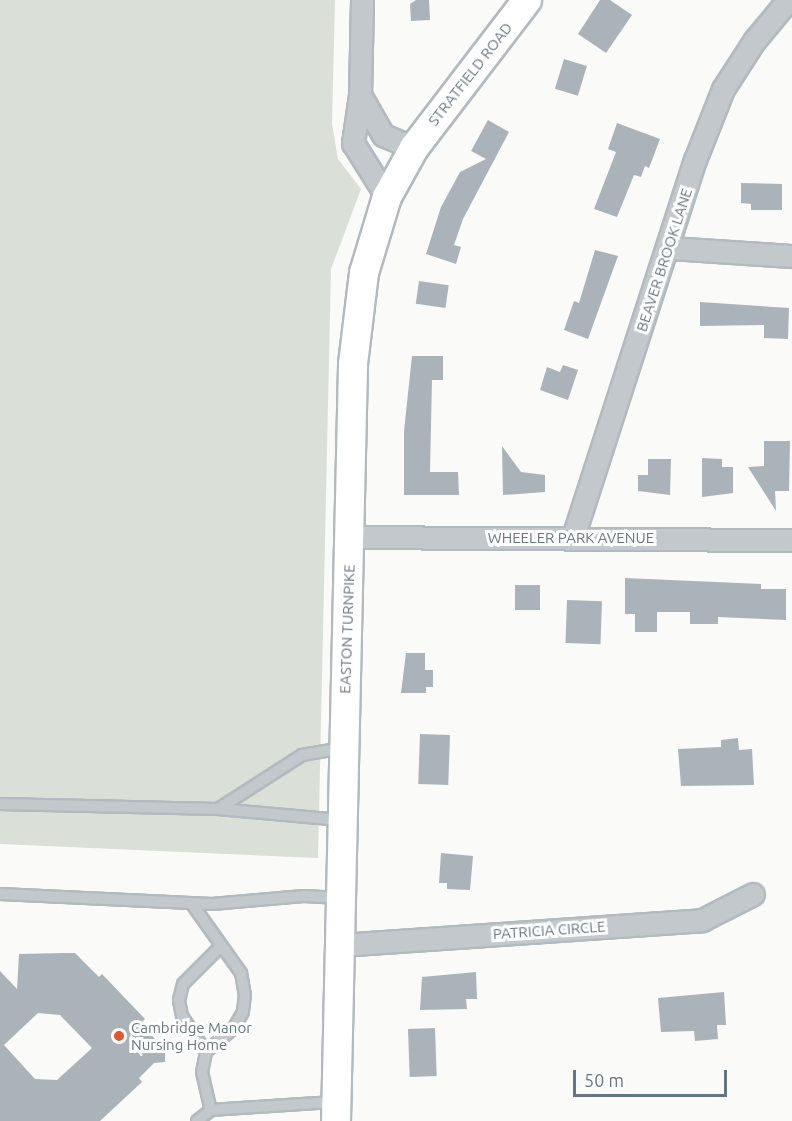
<!DOCTYPE html>
<style>
body{margin:0}
#map{position:relative;width:792px;height:1121px;overflow:hidden;background:#fafaf8;font-family:Ubuntu,sans-serif}
div>[style]{position:absolute}
.green>*{inset:0;background:#dadfd7}
.building>*{inset:0;background:#aab3b9;transform-origin:0 0}
.roads{filter:drop-shadow(2px 0 #b3babf) drop-shadow(-2px 0 #b3babf) drop-shadow(0 2px #b3babf) drop-shadow(0 -2px #b3babf)}
.service>*{height:10px;margin:-5px;padding:0 5px;transform-origin:5px;border-radius:5px;background:#c3c8cc}
.minor>*{height:21px;margin:-10.5px;padding:0 10.5px;transform-origin:10.5px;border-radius:10.5px;background:#c3c8cc}
.secondary>*{height:28px;margin:-14px;padding:0 14px;transform-origin:14px;border-radius:14px;background:#fff}
.dots>*{width:16px;height:16px;translate:-50% -50%;box-sizing:border-box;border:3px solid #fff;border-radius:50%}
span{translate:-50% -50%;white-space:nowrap;text-align:center;line-height:1.15;-webkit-text-stroke:6px #fff;paint-order:stroke}
.street-label{font-size:15px;color:#657683}
.poi-label{font-size:15px;color:#657683}
.left{translate:0 -50%;text-align:left}
.scale{position:absolute;left:573px;top:1070px;width:154px;height:27px;box-sizing:border-box;border:3px solid #657683;border-top:0;padding-left:8px;font-size:18px;line-height:21px;white-space:nowrap;color:#657683;-webkit-text-stroke:4px #fff;paint-order:stroke}
</style>
<div id="map">
<div class="green">
<div style="clip-path:polygon(0 0,335px 0,332px 124px,338px 159px,361px 189px,331px 269px,318px 858px,0 844px)"></div>
</div>
<div class="building">
<div style="clip-path:polygon(416px 0,429px 0,430px 20px,411px 21px,410px 4px)"></div>
<div style="clip-path:polygon(600px 0,610px 0,632px 15px,606px 53px,578px 34px)"></div>
<div style="left:564px;top:59px;width:24px;height:31px;rotate:17deg"></div>
<div style="clip-path:polygon(488px 120px,509px 132px,463px 219px,454px 245px,461px 247px,456px 264px,426px 254px,441px 207px,460px 172px,486px 159px,471px 151px)"></div>
<div style="clip-path:polygon(617px 123px,660px 139px,649px 168px,645px 166px,641px 177px,634px 175px,617px 217px,594px 209px,616px 152px,608px 149px)"></div>
<div style="clip-path:polygon(741px 183px,782px 184px,782px 210px,751px 210px,751px 204px,741px 203px)"></div>
<div style="clip-path:polygon(595px 250px,618px 256px,588px 339px,564px 330px,574px 301px,579px 303px)"></div>
<div style="left:419px;top:281px;width:30px;height:23px;rotate:8deg"></div>
<div style="clip-path:polygon(700px 302px,789px 308px,788px 339px,764px 338px,764px 325px,700px 326px)"></div>
<div style="clip-path:polygon(412px 356px,443px 356px,443px 380px,432px 380px,430px 472px,458px 472px,459px 495px,404px 495px,404px 431px)"></div>
<div style="clip-path:polygon(563px 365px,578px 370px,568px 400px,540px 390px,547px 367px,560px 372px)"></div>
<div style="clip-path:polygon(764px 441px,790px 441px,789px 491px,775px 491px,776px 511px,748px 467px,764px 466px)"></div>
<div style="clip-path:polygon(502px 446px,521px 472px,545px 475px,545px 492px,503px 495px)"></div>
<div style="clip-path:polygon(702px 458px,722px 459px,722px 467px,733px 467px,733px 493px,702px 497px)"></div>
<div style="clip-path:polygon(648px 459px,671px 459px,670px 495px,638px 491px,638px 475px,648px 475px)"></div>
<div style="clip-path:polygon(625px 578px,761px 584px,761px 589px,786px 589px,786px 620px,718px 617px,718px 624px,690px 624px,690px 612px,657px 612px,657px 632px,635px 632px,635px 614px,625px 614px)"></div>
<div style="left:515px;top:585px;width:25px;height:25px"></div>
<div style="left:567px;top:600px;width:35px;height:43px;rotate:2deg"></div>
<div style="clip-path:polygon(406px 653px,425px 653px,425px 670px,433px 670px,433px 687px,426px 687px,426px 693px,401px 693px)"></div>
<div style="left:420px;top:734px;width:30px;height:50px;rotate:2deg"></div>
<div style="clip-path:polygon(738px 738px,739px 750px,752px 749px,754px 785px,681px 786px,678px 749px,721px 747px,721px 740px)"></div>
<div style="clip-path:polygon(441px 853px,473px 856px,470px 890px,447px 889px,447px 883px,439px 883px)"></div>
<div style="clip-path:polygon(evenodd,64px 953px,75px 953px,99px 977px,102px 974px,145px 1019px,141px 1023px,155px 1039px,165px 1040px,165px 1062px,154px 1063px,139px 1078px,142px 1082px,100px 1121px,0 1121px,0 971px,17px 989px,19px 954px,64px 953px,38px 1013px,60px 1015px,92px 1048px,57px 1080px,35px 1079px,4px 1045px,38px 1013px)"></div>
<div style="clip-path:polygon(476px 972px,477px 999px,466px 999px,467px 1009px,420px 1010px,422px 977px)"></div>
<div style="clip-path:polygon(724px 992px,726px 1025px,717px 1025px,718px 1039px,695px 1041px,694px 1031px,661px 1032px,658px 998px)"></div>
<div style="left:435px;top:1028px;width:48px;height:27px;rotate:88deg"></div>
</div>
<div class="roads">
<div class="service">
<div style="left:0;top:804px;width:218px;rotate:1.3deg"></div>
<div style="left:218px;top:809px;width:123px;rotate:5.1deg"></div>
<div style="left:218px;top:809px;width:100px;rotate:-32.7deg"></div>
<div style="left:302px;top:755px;width:41px;rotate:-9.9deg"></div>
<div style="left:0;top:894px;width:212px;rotate:2.7deg"></div>
<div style="left:212px;top:904px;width:92px;rotate:-5deg"></div>
<div style="left:304px;top:896px;width:36px;rotate:3deg"></div>
<div style="left:192px;top:904px;width:85px;rotate:54.6deg"></div>
<div style="left:241px;top:973px;width:22px;rotate:80deg"></div>
<div style="left:245px;top:995px;width:17px;rotate:97deg"></div>
<div style="left:243px;top:1012px;width:20px;rotate:120deg"></div>
<div style="left:233px;top:1029px;width:35px;rotate:140deg"></div>
<div style="left:206px;top:1052px;width:20px;rotate:101deg"></div>
<div style="left:202px;top:1072px;width:39px;rotate:77deg"></div>
<div style="left:206px;top:1052px;width:43px;rotate:-123.7deg"></div>
<div style="left:182px;top:1016px;width:16px;rotate:-101deg"></div>
<div style="left:179px;top:1000px;width:16px;rotate:-76deg"></div>
<div style="left:183px;top:984px;width:52px;rotate:-45deg"></div>
<div style="left:197px;top:1121px;width:18px;rotate:-38deg"></div>
<div style="left:211px;top:1110px;width:125px;rotate:-3.7deg"></div>
</div>
<div class="minor">
<div style="left:362px;top:0;width:95px;rotate:91.2deg"></div>
<div style="left:360px;top:95px;width:49px;rotate:98.3deg"></div>
<div style="left:353px;top:143px;width:64px;rotate:57.8deg"></div>
<div style="left:360px;top:95px;width:46px;rotate:60.1deg"></div>
<div style="left:383px;top:135px;width:34px;rotate:23deg"></div>
<div style="left:670px;top:248px;width:122px;rotate:3.8deg"></div>
<div style="left:350px;top:537px;width:442px;rotate:0.4deg"></div>
<div style="left:573px;top:537px;width:396px;rotate:-72.1deg"></div>
<div style="left:695px;top:160px;width:76px;rotate:-68.5deg"></div>
<div style="left:723px;top:89px;width:57px;rotate:-57.1deg"></div>
<div style="left:754px;top:41px;width:53px;rotate:-50.3deg"></div>
<div style="left:339px;top:945px;width:364px;rotate:-3.9deg"></div>
<div style="left:702px;top:920px;width:57px;rotate:-27deg"></div>
</div>
<div class="secondary">
<div style="left:336px;top:1121px;width:757px;rotate:-88.71deg"></div>
<div style="left:353px;top:364px;width:92px;rotate:-83.1deg"></div>
<div style="left:364px;top:273px;width:79px;rotate:-73.2deg"></div>
<div style="left:387px;top:197px;width:56px;rotate:-61.1deg"></div>
<div style="left:414px;top:148px;width:186px;rotate:-52.6deg"></div>
</div>
</div>
<div class="dots">
<div style="left:119px;top:1036px;background:#e4572e"></div>
</div>
<div class="street-label">
<span style="left:470px;top:74px;rotate:-52deg">STRATFIELD ROAD</span>
<span style="left:664px;top:260px;rotate:-72deg">BEAVER BROOK LANE</span>
<span style="left:571px;top:538px">WHEELER PARK AVENUE</span>
<span style="left:347px;top:629px;rotate:-88deg">EASTON TURNPIKE</span>
<span style="left:549px;top:930px;rotate:-4deg">PATRICIA CIRCLE</span>
</div>
<div class="poi-label">
<span class="left" style="left:131px;top:1036px">Cambridge Manor<br>Nursing Home</span>
</div>
<div class="scale">50 m</div>
</div>
